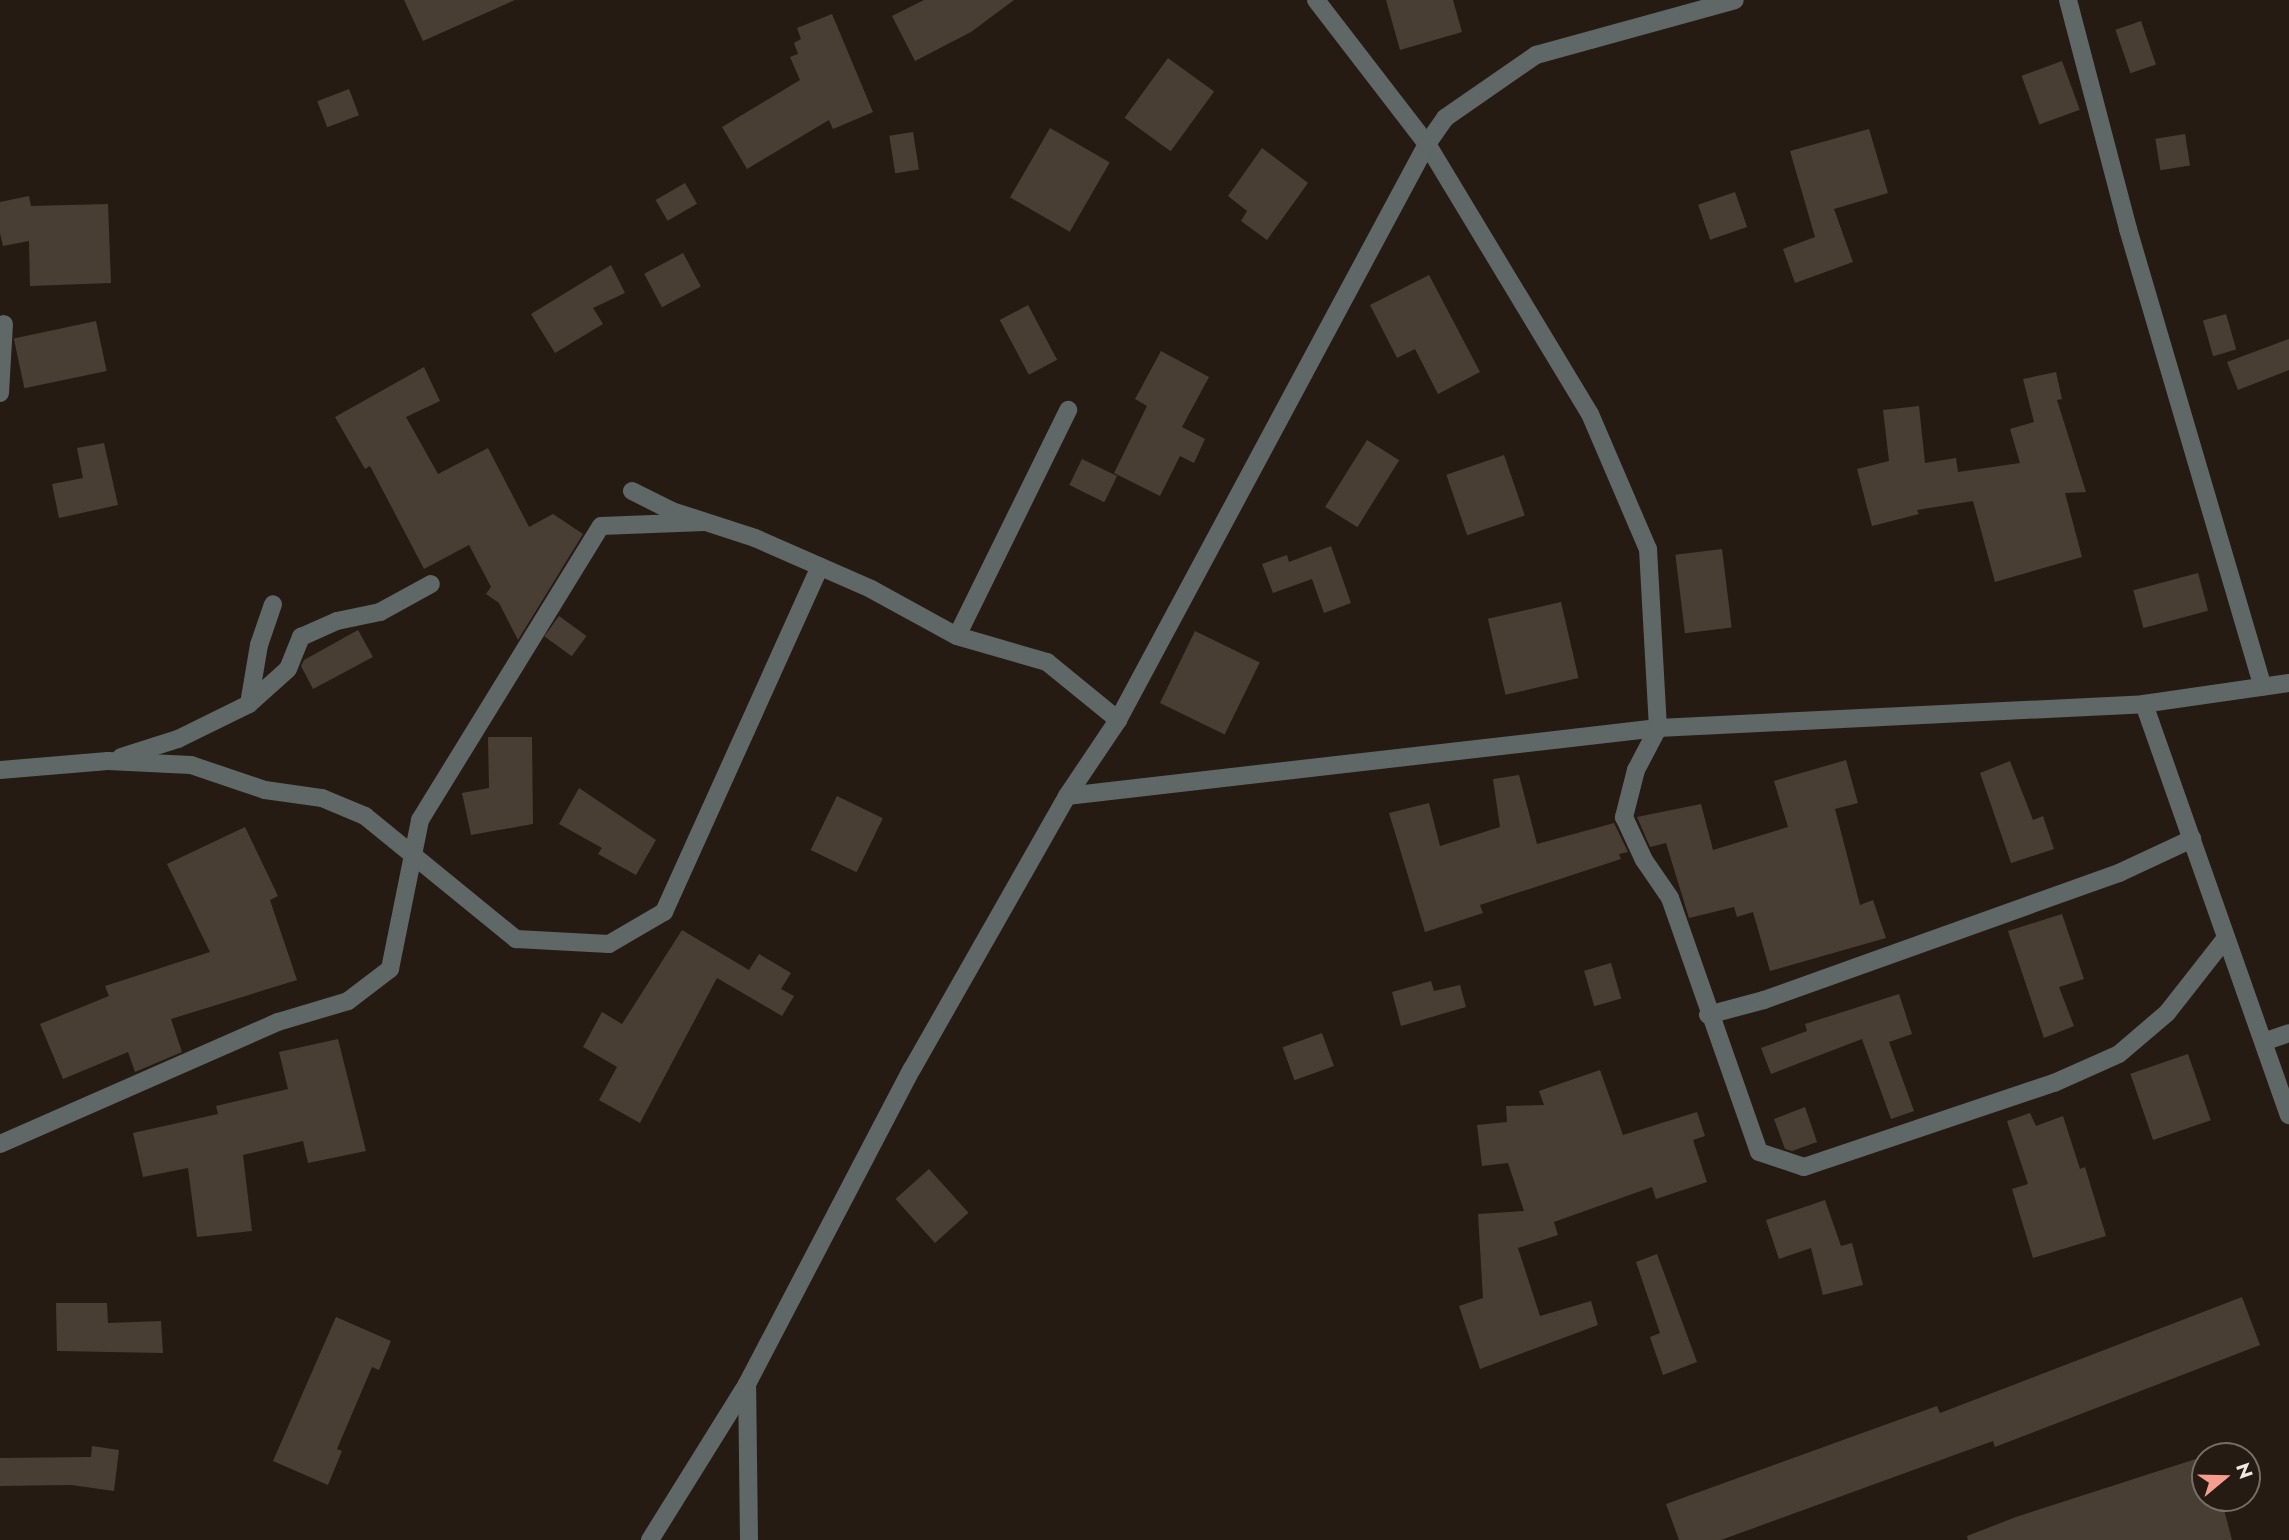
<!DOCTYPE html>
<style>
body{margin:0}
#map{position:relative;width:2289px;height:1540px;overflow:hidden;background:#251b13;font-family:Jost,sans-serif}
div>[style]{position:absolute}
.building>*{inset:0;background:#493e34;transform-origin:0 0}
.minor>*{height:18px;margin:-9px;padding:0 9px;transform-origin:9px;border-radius:9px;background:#5f6767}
span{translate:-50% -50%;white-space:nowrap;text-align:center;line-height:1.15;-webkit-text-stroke:5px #251b13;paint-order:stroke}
.north{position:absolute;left:2191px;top:1442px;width:70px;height:70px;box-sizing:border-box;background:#251b13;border:2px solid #776e67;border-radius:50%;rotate:71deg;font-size:19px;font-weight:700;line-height:28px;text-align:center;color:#f1eae4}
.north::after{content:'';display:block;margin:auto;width:24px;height:32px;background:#f59d8f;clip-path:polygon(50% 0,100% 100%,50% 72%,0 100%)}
</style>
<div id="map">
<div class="building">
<div style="clip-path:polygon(404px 0,515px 0,423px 41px)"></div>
<div style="clip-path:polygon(924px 0,1014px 0,971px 32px,915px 61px,892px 16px)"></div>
<div style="clip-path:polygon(1386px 0,1453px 0,1462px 32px,1400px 50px)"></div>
<div style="clip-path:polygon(832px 14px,873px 112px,833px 129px,829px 120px,747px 169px,722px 127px,800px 80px,790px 57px,798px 54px,794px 43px,801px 39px,797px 28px)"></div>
<div style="left:2141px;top:21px;width:46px;height:27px;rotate:71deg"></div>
<div style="left:1168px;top:58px;width:57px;height:74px;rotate:36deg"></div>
<div style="left:2062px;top:61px;width:52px;height:43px;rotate:70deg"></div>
<div style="left:349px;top:89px;width:28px;height:34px;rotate:69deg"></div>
<div style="left:1050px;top:128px;width:69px;height:80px;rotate:30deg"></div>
<div style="clip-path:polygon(1869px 129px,1888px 193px,1834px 209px,1853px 262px,1795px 283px,1783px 249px,1815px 237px,1790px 151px)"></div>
<div style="left:913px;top:132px;width:38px;height:24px;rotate:81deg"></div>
<div style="left:2185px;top:134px;width:32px;height:30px;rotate:81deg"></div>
<div style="clip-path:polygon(1262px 148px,1308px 183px,1267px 240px,1241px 221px,1247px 211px,1228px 196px)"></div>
<div style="left:685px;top:183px;width:24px;height:34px;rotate:60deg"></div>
<div style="left:1735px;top:192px;width:37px;height:39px;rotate:71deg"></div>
<div style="clip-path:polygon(29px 196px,31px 206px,108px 204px,111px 283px,30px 286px,29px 241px,3px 246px,0 233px,0 202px)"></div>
<div style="left:683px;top:253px;width:38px;height:44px;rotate:62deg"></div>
<div style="clip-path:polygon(611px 265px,625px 293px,593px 308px,603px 324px,555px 353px,531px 314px)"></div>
<div style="clip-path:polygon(1429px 275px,1480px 372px,1438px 394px,1415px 349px,1397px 358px,1370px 305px)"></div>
<div style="left:1028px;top:305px;width:62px;height:32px;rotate:62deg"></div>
<div style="left:2226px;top:314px;width:37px;height:24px;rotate:74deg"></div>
<div style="left:96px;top:321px;width:51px;height:84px;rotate:78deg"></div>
<div style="clip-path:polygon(2289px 339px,2289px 370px,2238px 390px,2227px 362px)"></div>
<div style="clip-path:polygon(1161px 351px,1209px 377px,1182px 427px,1205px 439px,1194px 463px,1180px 456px,1160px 496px,1114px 473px,1147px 406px,1135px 399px)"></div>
<div style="clip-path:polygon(424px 367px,440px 401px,406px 417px,438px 474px,488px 448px,529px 527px,553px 514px,583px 534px,518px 640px,499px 603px,486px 594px,491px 587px,469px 545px,424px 569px,370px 466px,365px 469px,335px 417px)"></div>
<div style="clip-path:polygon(2056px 372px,2062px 399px,2057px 400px,2086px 492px,2065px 493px,2082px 557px,1995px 582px,1973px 501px,1917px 510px,1919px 514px,1872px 526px,1857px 469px,1889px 461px,1883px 410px,1919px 406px,1925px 463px,1956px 458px,1958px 472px,2020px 463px,2010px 429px,2034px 422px,2023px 379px)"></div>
<div style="left:1367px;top:440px;width:38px;height:79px;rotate:32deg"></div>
<div style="clip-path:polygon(104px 443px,118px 505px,59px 518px,52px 484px,83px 478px,77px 448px)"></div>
<div style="left:1504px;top:455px;width:64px;height:61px;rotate:71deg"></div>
<div style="left:1082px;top:459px;width:39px;height:29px;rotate:26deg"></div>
<div style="clip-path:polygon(1331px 546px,1351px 603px,1324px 613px,1312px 579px,1273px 593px,1262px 564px,1287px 555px,1289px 562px)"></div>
<div style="left:1722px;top:549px;width:79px;height:47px;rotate:83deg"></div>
<div style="left:2198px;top:573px;width:39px;height:67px;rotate:75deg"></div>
<div style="left:1561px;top:602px;width:78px;height:75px;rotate:77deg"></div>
<div style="left:559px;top:616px;width:34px;height:25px;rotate:36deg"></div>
<div style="clip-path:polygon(358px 630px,373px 657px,313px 689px,301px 666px,304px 660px)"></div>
<div style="left:1195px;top:631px;width:72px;height:80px;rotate:26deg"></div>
<div style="clip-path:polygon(488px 737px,532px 737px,533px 824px,471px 835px,462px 793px,489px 788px)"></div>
<div style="clip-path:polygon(1846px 760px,1858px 803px,1835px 809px,1860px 905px,1873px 900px,1886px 938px,1770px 971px,1753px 912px,1737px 917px,1734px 907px,1689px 918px,1666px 843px,1650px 847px,1637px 817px,1701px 804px,1713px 850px,1788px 827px,1774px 781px)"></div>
<div style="clip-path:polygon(2010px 761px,2033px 820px,2043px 816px,2054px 849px,2011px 863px,1980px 773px)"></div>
<div style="clip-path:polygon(1519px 775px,1537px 844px,1614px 823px,1628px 852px,1619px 854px,1621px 859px,1480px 905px,1483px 913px,1425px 932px,1389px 813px,1429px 803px,1440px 846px,1500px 827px,1493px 779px)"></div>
<div style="clip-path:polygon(579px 788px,656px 840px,636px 875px,598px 854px,602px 848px,559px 824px)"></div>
<div style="left:837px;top:796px;width:51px;height:60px;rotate:26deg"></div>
<div style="clip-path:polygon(245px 827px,278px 896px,270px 900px,297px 980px,171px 1019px,182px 1052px,135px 1072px,128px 1052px,63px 1079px,40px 1024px,109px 996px,105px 986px,210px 952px,167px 864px)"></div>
<div style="clip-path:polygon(2062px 914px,2084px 979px,2059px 987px,2074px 1026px,2044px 1038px,2008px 931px)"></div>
<div style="clip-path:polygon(682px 930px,749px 970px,759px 954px,791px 973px,781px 989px,794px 996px,782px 1016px,717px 978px,640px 1123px,599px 1100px,617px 1067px,583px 1047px,602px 1012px,622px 1024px)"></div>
<div style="left:1611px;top:963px;width:37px;height:28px;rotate:74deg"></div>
<div style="clip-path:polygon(1431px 981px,1434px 991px,1460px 985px,1466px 1007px,1401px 1026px,1392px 992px)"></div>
<div style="clip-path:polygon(1899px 994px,1912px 1034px,1889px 1042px,1914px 1111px,1891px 1119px,1862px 1039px,1771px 1074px,1761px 1048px,1807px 1031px,1805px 1024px)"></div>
<div style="left:1322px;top:1033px;width:35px;height:42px;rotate:70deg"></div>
<div style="clip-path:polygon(338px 1039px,366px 1151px,308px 1163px,303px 1141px,243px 1155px,252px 1231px,197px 1237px,188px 1168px,143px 1177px,133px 1133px,218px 1114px,216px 1106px,288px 1089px,279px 1052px)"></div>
<div style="left:2188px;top:1054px;width:70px;height:61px;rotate:71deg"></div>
<div style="clip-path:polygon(1600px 1070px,1623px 1135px,1697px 1112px,1705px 1136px,1693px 1140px,1707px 1182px,1656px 1199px,1652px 1187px,1554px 1222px,1558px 1235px,1518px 1248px,1540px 1316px,1591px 1301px,1598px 1325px,1480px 1369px,1459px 1306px,1483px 1298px,1478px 1214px,1524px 1211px,1508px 1163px,1482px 1166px,1477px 1125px,1507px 1122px,1506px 1106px,1544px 1105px,1539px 1091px)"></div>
<div style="clip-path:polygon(1805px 1107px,1817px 1142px,1792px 1151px,1785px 1149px,1774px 1119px)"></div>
<div style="clip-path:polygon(2030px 1113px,2036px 1126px,2063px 1116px,2080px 1169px,2085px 1167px,2106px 1236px,2033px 1258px,2012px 1189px,2028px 1184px,2007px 1121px)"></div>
<div style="left:929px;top:1169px;width:59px;height:45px;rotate:48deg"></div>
<div style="clip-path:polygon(1825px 1200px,1841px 1246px,1852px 1243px,1863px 1285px,1823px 1295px,1811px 1248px,1779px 1259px,1766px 1220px)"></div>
<div style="clip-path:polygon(1657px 1254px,1697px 1362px,1663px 1375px,1650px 1337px,1660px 1333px,1636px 1262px)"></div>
<div style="clip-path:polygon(2242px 1297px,2260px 1345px,1995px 1447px,1993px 1441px,1721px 1540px,1679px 1540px,1666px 1504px,1937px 1406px,1940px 1413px)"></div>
<div style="clip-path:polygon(56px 1303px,107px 1303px,108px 1323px,161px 1321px,163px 1353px,57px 1351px)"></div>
<div style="clip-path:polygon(336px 1317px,391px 1341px,379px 1370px,372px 1367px,337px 1449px,342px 1451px,328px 1485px,273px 1461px)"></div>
<div style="clip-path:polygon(92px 1446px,119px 1450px,114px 1491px,71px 1485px,0 1486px,0 1458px,91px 1457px)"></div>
<div style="clip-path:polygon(2205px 1456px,2205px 1498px,2221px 1498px,2232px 1540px,1968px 1540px,1967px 1536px,2016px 1517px)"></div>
</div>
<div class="minor">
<div style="left:1316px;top:0;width:182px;rotate:52.4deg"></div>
<div style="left:1427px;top:144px;width:315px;rotate:58.9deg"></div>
<div style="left:1590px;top:414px;width:147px;rotate:66.8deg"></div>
<div style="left:1648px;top:549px;width:179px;rotate:86.8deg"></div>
<div style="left:1658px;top:728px;width:47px;rotate:117.6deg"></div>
<div style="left:1636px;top:770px;width:49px;rotate:104.3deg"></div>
<div style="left:1624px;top:817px;width:47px;rotate:65.1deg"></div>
<div style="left:1644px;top:860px;width:46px;rotate:55.6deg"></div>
<div style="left:1670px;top:898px;width:269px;rotate:70.7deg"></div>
<div style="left:1759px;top:1152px;width:47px;rotate:18.4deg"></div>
<div style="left:1804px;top:1167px;width:264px;rotate:-18.6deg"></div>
<div style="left:2054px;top:1083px;width:71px;rotate:-24deg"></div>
<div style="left:2119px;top:1054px;width:63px;rotate:-40.5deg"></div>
<div style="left:2167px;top:1013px;width:94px;rotate:-51.9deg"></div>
<div style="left:2068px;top:0;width:237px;rotate:75.3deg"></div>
<div style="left:2128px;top:229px;width:477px;rotate:73.6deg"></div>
<div style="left:0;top:393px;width:69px;rotate:-86.7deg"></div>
<div style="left:632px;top:491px;width:45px;rotate:26.6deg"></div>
<div style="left:672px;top:511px;width:87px;rotate:18deg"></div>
<div style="left:755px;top:538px;width:127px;rotate:23.7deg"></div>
<div style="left:871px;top:589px;width:98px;rotate:28.7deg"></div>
<div style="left:957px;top:636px;width:94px;rotate:16.1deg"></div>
<div style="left:1047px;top:662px;width:92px;rotate:39.2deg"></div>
<div style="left:957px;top:636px;width:252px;rotate:-63.8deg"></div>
<div style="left:2289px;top:683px;width:147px;rotate:171.8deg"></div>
<div style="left:2144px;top:704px;width:436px;rotate:70.6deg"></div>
<div style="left:249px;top:704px;width:52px;rotate:-41.9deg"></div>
<div style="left:288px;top:669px;width:35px;rotate:-68deg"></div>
<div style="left:301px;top:637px;width:39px;rotate:-24deg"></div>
<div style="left:337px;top:621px;width:44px;rotate:-11.8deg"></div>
<div style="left:380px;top:612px;width:58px;rotate:-28.8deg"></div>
<div style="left:121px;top:757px;width:60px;rotate:-17.5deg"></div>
<div style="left:178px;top:739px;width:79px;rotate:-26.2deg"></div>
<div style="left:249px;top:704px;width:60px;rotate:-80.4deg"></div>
<div style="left:259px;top:645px;width:43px;rotate:-71.1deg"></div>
<div style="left:0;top:770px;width:108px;rotate:-4.8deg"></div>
<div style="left:108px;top:761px;width:83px;rotate:2.8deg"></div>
<div style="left:191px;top:765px;width:78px;rotate:18.7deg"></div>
<div style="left:265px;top:790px;width:58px;rotate:8deg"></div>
<div style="left:322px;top:798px;width:47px;rotate:22.7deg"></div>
<div style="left:365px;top:816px;width:195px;rotate:39.2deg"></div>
<div style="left:516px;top:939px;width:93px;rotate:3.1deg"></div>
<div style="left:609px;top:944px;width:64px;rotate:-30.2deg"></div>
<div style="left:664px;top:912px;width:379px;rotate:-65.7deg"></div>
<div style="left:1067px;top:796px;width:595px;rotate:-6.56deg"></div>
<div style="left:1658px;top:728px;width:487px;rotate:-2.8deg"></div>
<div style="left:1708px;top:1015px;width:58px;rotate:-15deg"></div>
<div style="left:1764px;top:1000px;width:377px;rotate:-19.7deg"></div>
<div style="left:2119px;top:873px;width:81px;rotate:-25deg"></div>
<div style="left:2266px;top:1041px;width:24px;rotate:-19deg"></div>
<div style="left:0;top:1144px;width:304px;rotate:-23.7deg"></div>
<div style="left:278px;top:1022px;width:73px;rotate:-16.7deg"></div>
<div style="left:348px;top:1001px;width:53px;rotate:-37.3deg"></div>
<div style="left:390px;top:969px;width:152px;rotate:-78.6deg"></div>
<div style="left:420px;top:820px;width:345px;rotate:-58.4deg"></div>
<div style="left:601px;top:526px;width:103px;rotate:-2.2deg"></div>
<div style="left:650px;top:1540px;width:184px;rotate:-58.1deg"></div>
<div style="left:749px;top:1540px;width:156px;rotate:-90.7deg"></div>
<div style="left:747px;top:1384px;width:356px;rotate:-62.4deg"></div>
<div style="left:912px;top:1069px;width:314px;rotate:-60.4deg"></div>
<div style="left:1067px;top:796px;width:92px;rotate:-56.1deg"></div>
<div style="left:1118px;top:720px;width:654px;rotate:-61.79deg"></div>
<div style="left:1427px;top:144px;width:32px;rotate:-55deg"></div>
<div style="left:1445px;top:118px;width:111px;rotate:-34.7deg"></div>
<div style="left:1536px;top:55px;width:206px;rotate:-15.4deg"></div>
</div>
<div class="north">N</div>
</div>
